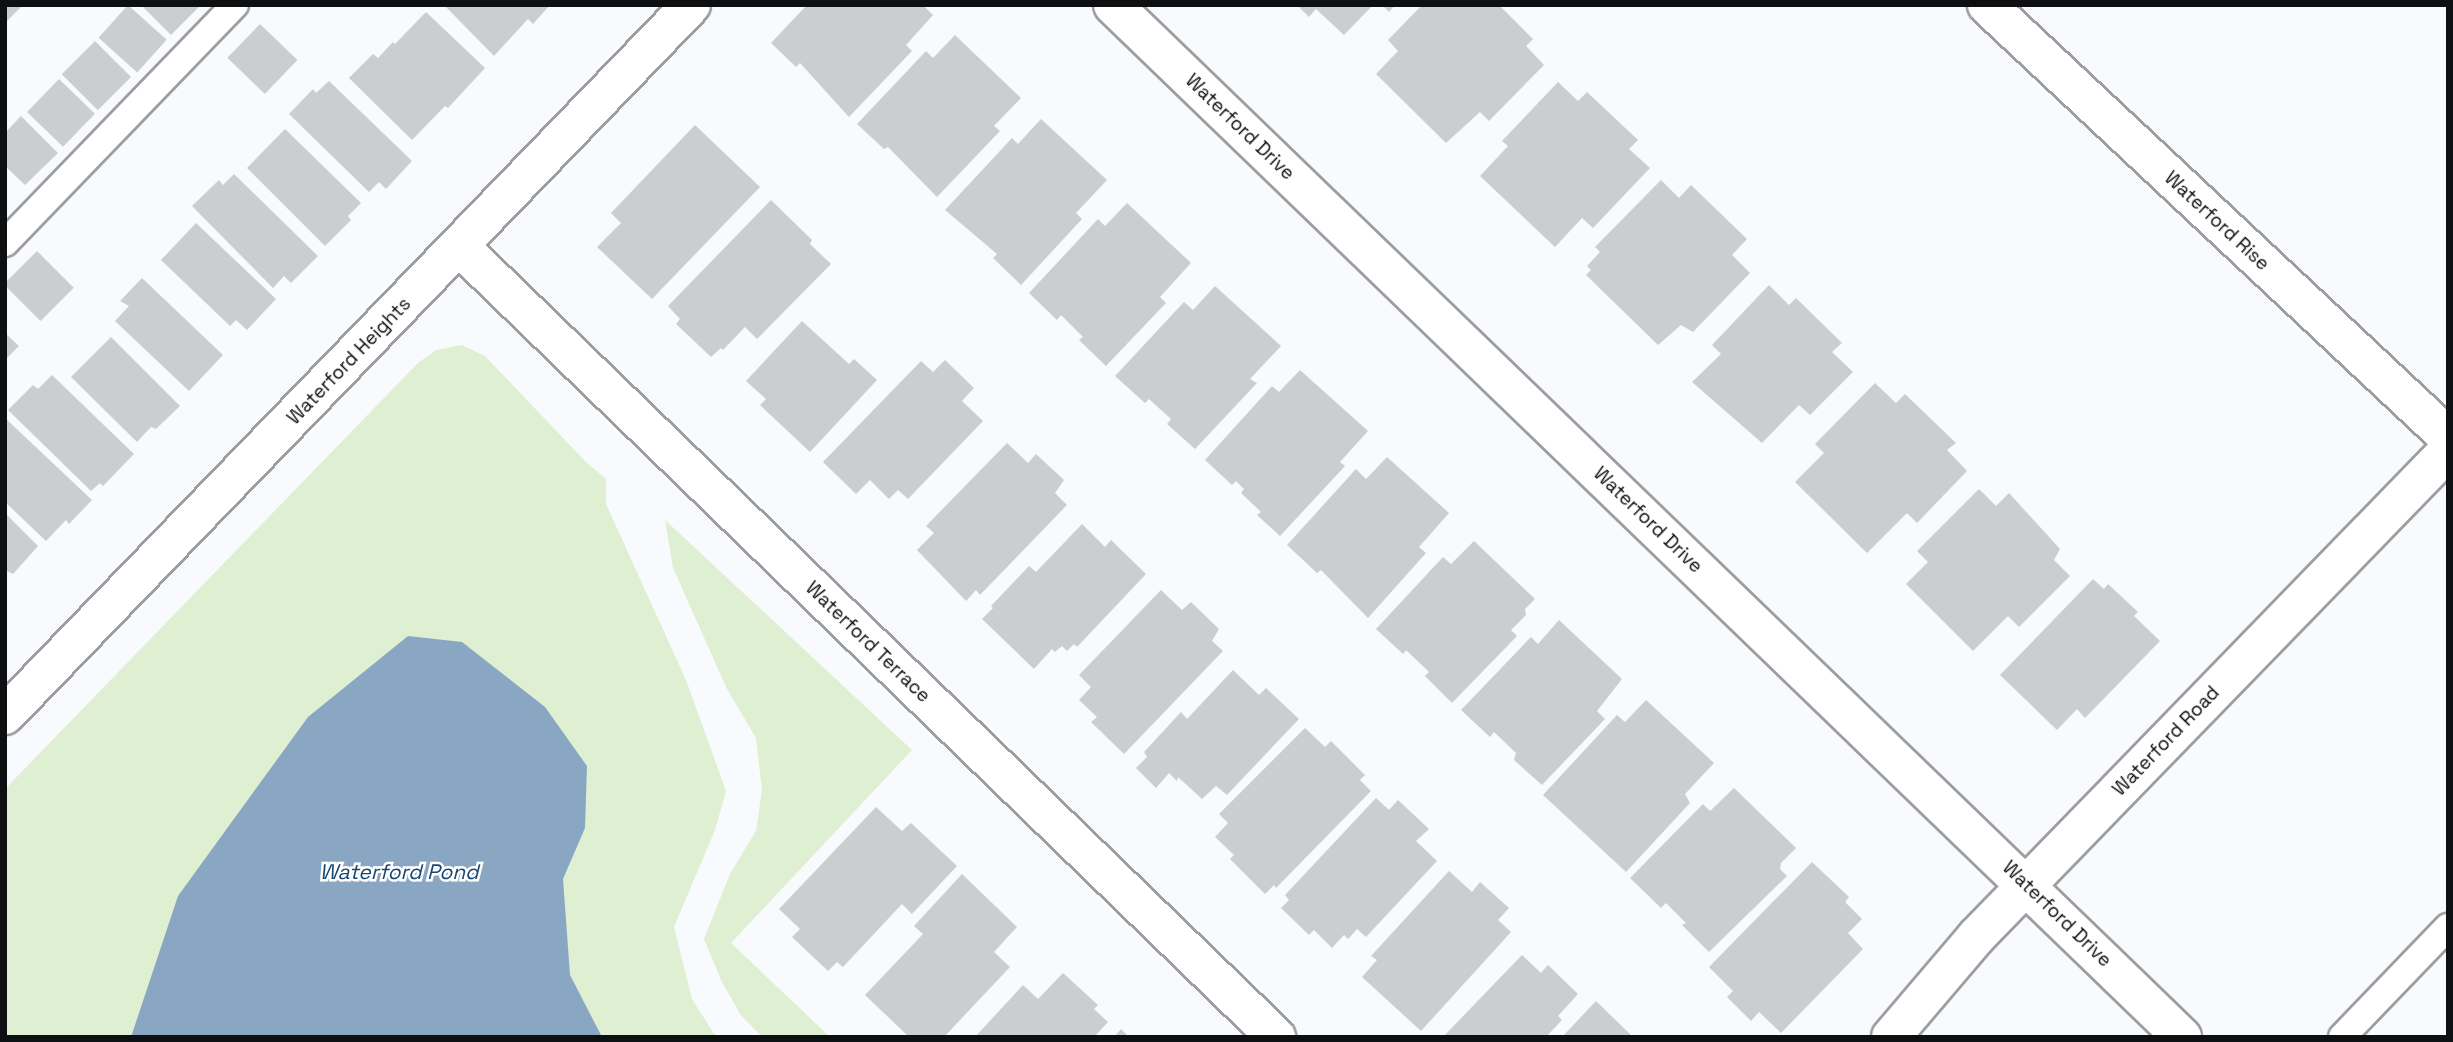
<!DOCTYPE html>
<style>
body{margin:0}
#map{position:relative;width:2453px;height:1042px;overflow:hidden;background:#f8fafd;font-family:"Space Grotesk",sans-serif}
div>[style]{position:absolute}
.green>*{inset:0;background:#dfefd2}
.water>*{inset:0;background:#89a7c3}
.building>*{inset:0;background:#cbcdcf;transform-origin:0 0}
.roads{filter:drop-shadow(2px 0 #9c9ea0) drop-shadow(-2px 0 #9c9ea0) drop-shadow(0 2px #9c9ea0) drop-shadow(0 -2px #9c9ea0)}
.service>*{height:26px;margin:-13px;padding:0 13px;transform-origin:13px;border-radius:13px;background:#fff}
.minor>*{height:38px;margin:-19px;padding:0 19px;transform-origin:19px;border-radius:19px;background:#fff}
.tertiary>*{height:38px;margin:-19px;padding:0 19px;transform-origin:19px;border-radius:19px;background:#fff}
span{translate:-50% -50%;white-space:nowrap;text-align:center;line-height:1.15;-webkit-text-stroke:5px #fff;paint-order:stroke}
.street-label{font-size:19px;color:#0e0f10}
.water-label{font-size:21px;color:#18476d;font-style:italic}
.frame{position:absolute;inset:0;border:7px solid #0e0f10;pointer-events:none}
</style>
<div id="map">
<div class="green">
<div style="clip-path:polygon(462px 345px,485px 356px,586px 462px,606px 479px,606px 504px,686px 680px,726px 791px,715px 830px,674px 927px,692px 999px,716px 1037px,5px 1037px,5px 789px,418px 363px,436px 350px)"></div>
<div style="clip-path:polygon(665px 520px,912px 750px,731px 943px,830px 1037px,762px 1037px,740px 1014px,721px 980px,704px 939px,730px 874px,756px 831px,762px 790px,756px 738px,727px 689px,673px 568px)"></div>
</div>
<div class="water">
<div style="clip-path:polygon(408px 636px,462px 642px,545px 707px,587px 766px,585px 828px,563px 879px,570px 975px,602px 1037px,131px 1037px,178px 896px,308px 717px)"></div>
</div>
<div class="building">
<div style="clip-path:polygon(5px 5px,23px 5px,5px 23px)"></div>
<div style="left:128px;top:5px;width:52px;height:44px;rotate:42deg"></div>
<div style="clip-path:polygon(141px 5px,201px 5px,171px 35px)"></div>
<div style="clip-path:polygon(444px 5px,550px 5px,533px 24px,528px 19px,494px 56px)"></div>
<div style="clip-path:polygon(807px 5px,923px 5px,933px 15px,906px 45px,912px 51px,849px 117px,800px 63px,796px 67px,771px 43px)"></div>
<div style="clip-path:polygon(1297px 5px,1373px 5px,1344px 35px,1316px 9px,1309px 17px)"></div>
<div style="clip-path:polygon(1382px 5px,1395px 5px,1389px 12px)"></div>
<div style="clip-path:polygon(1422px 5px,1499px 5px,1533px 39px,1526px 46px,1544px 65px,1489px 121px,1480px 112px,1446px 143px,1376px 74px,1398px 51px,1388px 40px)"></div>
<div style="clip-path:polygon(426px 12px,485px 68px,448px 108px,445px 106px,412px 140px,349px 78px,373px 54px,378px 58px,393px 42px,395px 44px)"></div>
<div style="left:260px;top:24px;width:52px;height:47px;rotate:44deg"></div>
<div style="clip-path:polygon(955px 35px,1021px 98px,994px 126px,1000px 131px,937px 197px,888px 147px,884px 149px,857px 124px,926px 51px,933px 58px)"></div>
<div style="left:95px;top:41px;width:51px;height:47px;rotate:45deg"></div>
<div style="left:59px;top:79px;width:50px;height:46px;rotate:44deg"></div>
<div style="clip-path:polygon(329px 81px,412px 161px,386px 189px,379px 182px,369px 192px,289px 114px,313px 89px,316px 93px)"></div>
<div style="clip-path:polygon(1558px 82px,1578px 101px,1587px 92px,1638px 140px,1629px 149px,1650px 168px,1593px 228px,1582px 218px,1555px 247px,1480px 176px,1508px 146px,1502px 141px)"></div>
<div style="clip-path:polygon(21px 116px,58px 153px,25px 185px,5px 166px,5px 133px)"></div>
<div style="clip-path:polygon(1041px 119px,1107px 180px,1076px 213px,1082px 219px,1021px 285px,993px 258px,997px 254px,945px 210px,1012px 138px,1018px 144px)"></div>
<div style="clip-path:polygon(695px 125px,760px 187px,652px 299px,597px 247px,621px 223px,611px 213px)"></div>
<div style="clip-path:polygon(285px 129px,361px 203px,348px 216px,351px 220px,325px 246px,247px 168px)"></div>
<div style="clip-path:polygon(234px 174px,318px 256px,291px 283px,284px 276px,273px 288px,192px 206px,219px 180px,223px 185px)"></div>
<div style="clip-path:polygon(1661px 180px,1679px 198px,1691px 185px,1747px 239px,1732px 255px,1750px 273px,1693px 332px,1681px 325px,1658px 345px,1586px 275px,1591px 270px,1587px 266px,1600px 252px,1595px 247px)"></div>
<div style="clip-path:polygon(771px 200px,812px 240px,810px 244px,831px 264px,757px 339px,745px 327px,723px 350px,721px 348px,711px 357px,676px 324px,680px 319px,668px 306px)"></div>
<div style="clip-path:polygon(1127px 203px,1191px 263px,1160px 297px,1166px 303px,1106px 366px,1079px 340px,1083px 337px,1061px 315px,1057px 320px,1029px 293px,1098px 219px,1105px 226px)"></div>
<div style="clip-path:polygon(196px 223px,276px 299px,247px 330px,236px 320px,230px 326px,161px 260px)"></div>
<div style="left:37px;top:251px;width:52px;height:47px;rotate:45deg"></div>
<div style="clip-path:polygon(142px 278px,223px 355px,189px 391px,115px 321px,129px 306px,120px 301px)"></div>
<div style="clip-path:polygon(1769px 285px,1789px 305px,1796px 298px,1842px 343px,1832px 352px,1853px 372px,1810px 415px,1799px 405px,1762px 443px,1692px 382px,1721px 354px,1712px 345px)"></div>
<div style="clip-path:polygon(1215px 286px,1281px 346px,1250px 379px,1257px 383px,1195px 449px,1167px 424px,1171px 419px,1149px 399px,1145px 403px,1115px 376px,1184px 302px,1193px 310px)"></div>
<div style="clip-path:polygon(802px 321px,849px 364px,854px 359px,877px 380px,810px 452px,760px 405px,766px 399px,746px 381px)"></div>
<div style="clip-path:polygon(5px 333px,19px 346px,5px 360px)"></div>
<div style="clip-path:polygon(111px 337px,180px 406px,156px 429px,151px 427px,137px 442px,71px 377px)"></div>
<div style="clip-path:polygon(945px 360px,974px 388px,962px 401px,983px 421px,908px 499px,898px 490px,889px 499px,870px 480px,856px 494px,823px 462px,921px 361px,933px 372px)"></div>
<div style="clip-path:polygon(1300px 370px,1368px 431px,1340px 462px,1345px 466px,1280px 536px,1257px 515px,1261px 512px,1241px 493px,1244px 489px,1236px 481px,1232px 485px,1205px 460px,1272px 386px,1279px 392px)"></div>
<div style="clip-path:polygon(52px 375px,134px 454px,103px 486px,100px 483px,91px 491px,8px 410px,33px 385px,38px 389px)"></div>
<div style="clip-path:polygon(1875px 383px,1896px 403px,1905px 394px,1956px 443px,1947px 450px,1967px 471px,1917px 523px,1907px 513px,1867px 553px,1795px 482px,1824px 453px,1815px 444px)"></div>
<div style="clip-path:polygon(5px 418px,92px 500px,69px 524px,66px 520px,46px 541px,5px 502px)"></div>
<div style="clip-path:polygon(1007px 443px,1028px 463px,1036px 454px,1064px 480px,1055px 493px,1067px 505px,980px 595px,976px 590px,966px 601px,917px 550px,934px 533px,926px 526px)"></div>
<div style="clip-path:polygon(1387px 457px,1449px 513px,1419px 547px,1426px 553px,1368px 618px,1321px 570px,1317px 573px,1287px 545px,1356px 469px,1366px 479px)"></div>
<div style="clip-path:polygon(1979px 489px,1996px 506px,2009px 493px,2060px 549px,2054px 560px,2070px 576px,2019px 627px,2008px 616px,1973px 651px,1906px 584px,1928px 562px,1917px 551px)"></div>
<div style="clip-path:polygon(5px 513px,38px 546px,13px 574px,5px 570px)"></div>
<div style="clip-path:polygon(1082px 524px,1105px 547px,1111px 540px,1146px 574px,1077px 647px,1074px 644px,1067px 651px,1062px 646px,1055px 652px,1052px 649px,1034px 669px,982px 619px,993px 608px,991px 606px,1029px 566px,1036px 572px)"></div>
<div style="clip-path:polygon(1474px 541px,1535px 599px,1525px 609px,1526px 615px,1511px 630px,1517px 636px,1452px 703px,1425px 676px,1429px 672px,1406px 650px,1403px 654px,1376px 629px,1443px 557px,1451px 564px)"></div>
<div style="clip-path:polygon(2093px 579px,2104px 589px,2108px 584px,2138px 612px,2134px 616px,2160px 641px,2085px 718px,2077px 709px,2057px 730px,2000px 675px)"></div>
<div style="clip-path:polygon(1161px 590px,1182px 610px,1191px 602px,1219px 629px,1212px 641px,1223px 651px,1124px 754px,1091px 722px,1097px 717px,1079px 700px,1091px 687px,1079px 675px)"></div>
<div style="clip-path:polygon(1559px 620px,1622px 679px,1597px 711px,1605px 719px,1542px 785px,1514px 760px,1516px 753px,1494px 732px,1490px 737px,1461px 710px,1531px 637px,1538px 644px)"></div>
<div style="clip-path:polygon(1233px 670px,1259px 695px,1266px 688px,1299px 719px,1227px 795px,1216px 786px,1202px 799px,1178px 777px,1177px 781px,1169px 773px,1156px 788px,1136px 768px,1147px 757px,1144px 752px,1181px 712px,1187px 719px)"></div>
<div style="clip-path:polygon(1646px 700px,1714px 763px,1685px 794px,1690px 803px,1626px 872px,1543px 795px,1617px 715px,1625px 722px)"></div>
<div style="clip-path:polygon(1305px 728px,1325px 747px,1331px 741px,1365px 775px,1360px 780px,1371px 791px,1276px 888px,1274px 885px,1265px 894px,1230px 859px,1234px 855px,1215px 837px,1228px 823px,1219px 814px)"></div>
<div style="clip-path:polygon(1734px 788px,1796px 848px,1781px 863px,1780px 869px,1787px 876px,1709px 952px,1682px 925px,1686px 923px,1666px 903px,1661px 908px,1630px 878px,1703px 804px,1710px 811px)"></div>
<div style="clip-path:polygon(1376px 798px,1389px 810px,1398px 800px,1429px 829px,1416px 841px,1437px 861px,1366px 937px,1357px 929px,1348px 939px,1344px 935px,1332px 948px,1314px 930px,1309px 935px,1281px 908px,1289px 900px,1285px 895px)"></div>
<div style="clip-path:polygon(876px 807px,902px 831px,911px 823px,957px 866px,912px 914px,902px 904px,843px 967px,837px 962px,828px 971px,792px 937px,800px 929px,779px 909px)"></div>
<div style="clip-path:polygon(1812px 862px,1849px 897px,1845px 902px,1862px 919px,1848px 933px,1863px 949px,1781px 1033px,1759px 1012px,1751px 1021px,1727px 997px,1733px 991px,1709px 967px)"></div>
<div style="clip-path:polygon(1449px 871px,1472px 892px,1480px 882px,1509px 908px,1498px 920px,1511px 932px,1421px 1031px,1362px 977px,1377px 960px,1371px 956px)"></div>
<div style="clip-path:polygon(962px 874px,1017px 927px,994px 952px,1010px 967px,944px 1037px,909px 1037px,865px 995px,923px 934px,914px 926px)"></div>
<div style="clip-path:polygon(1522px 955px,1541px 973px,1548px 965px,1578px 994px,1558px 1016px,1562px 1020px,1546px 1037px,1443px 1037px)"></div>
<div style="clip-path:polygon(1063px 973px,1098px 1005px,1094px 1009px,1108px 1022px,1094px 1037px,975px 1037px,1023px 985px,1038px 999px)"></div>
<div style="clip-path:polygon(1596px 1001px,1633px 1037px,1562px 1037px)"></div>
<div style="clip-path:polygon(1121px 1029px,1129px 1037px,1114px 1037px)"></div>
</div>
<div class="roads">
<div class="service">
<div style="left:5px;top:243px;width:331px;rotate:-46deg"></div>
<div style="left:2342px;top:1037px;width:153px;rotate:-46.1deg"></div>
</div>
<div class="minor">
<div style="left:1987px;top:5px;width:632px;rotate:43.14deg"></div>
<div style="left:460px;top:247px;width:1136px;rotate:44.07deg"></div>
<div style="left:5px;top:715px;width:987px;rotate:-45.98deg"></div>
<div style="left:1891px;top:1037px;width:131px;rotate:-49.6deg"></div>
<div style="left:1976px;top:937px;width:677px;rotate:-45.84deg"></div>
</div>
<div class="tertiary">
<div style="left:1113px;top:5px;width:1486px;rotate:43.99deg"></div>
</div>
</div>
<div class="street-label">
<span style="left:1240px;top:127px;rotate:44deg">Waterford Drive</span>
<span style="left:2217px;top:221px;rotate:43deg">Waterford Rise</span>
<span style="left:349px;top:361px;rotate:-46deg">Waterford Heights</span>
<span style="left:1648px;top:520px;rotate:44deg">Waterford Drive</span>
<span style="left:868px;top:642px;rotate:44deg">Waterford Terrace</span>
<span style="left:2166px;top:741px;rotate:-46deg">Waterford Road</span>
<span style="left:2057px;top:914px;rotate:44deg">Waterford Drive</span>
</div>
<div class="water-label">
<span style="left:399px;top:872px">Waterford Pond</span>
</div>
<div class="frame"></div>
</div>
